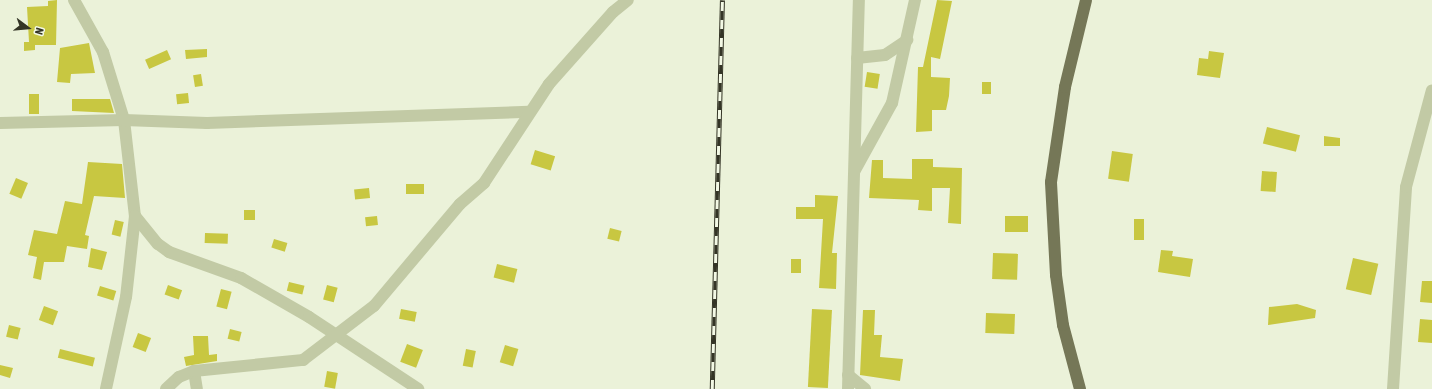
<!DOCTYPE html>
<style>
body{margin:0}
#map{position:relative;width:1432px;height:389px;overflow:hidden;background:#ebf2d9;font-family:"Asap Condensed",sans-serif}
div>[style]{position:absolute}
.building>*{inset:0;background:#c8c741;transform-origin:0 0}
.minor>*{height:12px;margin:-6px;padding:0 6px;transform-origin:6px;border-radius:6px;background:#c2caa5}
.major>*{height:12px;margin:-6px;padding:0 6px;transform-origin:6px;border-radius:6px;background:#757757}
.rail>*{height:4.5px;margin-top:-2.25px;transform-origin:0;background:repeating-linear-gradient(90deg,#f3f9e5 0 9px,#343526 0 18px);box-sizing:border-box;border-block:1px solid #343526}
span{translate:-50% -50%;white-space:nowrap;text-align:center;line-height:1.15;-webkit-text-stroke:3.5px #f3f9e5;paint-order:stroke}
.north{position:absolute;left:8px;top:8px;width:40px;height:40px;-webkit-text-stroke:3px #f3f9e5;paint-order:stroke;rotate:106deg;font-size:11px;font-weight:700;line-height:16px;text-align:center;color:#343526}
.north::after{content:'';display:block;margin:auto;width:14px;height:18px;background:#343526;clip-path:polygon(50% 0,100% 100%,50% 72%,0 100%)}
</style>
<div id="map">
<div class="building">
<div style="clip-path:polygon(57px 0,56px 45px,35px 45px,35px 50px,24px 51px,24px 42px,29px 42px,27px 7px,48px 6px,48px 1px)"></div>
<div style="clip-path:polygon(937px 0,952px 1px,940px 59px,931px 57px,931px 77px,950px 78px,949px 96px,946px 110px,932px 110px,932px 131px,916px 132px,918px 67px,923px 67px)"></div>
<div style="clip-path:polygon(89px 43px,95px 73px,71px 74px,70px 83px,57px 82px,60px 48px)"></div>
<div style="clip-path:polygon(207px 49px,207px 57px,186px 59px,185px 50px)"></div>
<div style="left:167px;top:50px;width:10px;height:24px;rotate:66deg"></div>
<div style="clip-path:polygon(1209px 51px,1224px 53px,1220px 78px,1197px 75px,1199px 58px,1208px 59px)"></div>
<div style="left:867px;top:72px;width:13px;height:15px;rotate:9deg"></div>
<div style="left:201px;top:74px;width:12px;height:8px;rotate:81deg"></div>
<div style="left:982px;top:82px;width:9px;height:12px"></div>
<div style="left:188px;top:93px;width:10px;height:12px;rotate:84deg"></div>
<div style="left:29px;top:94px;width:10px;height:20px"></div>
<div style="clip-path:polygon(72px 99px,110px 99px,114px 113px,72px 111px)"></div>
<div style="left:1267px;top:127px;width:34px;height:17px;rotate:14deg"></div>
<div style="clip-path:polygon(1324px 136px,1340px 138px,1340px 146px,1324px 146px)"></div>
<div style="left:535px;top:150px;width:21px;height:15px;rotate:17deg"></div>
<div style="left:1112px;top:151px;width:21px;height:28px;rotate:8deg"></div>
<div style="clip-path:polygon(912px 159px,933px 159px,933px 167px,962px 168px,961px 224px,948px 223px,950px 188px,932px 188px,932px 211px,918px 210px,919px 200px,869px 198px,872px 160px,883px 160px,883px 178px,912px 179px)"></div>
<div style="clip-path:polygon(88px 162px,122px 164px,125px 198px,94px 196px,85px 235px,89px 236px,87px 249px,67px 246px,64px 262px,44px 262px,41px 280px,33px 278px,37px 257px,28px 255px,34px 230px,57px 234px,65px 201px,82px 204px)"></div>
<div style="left:1262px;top:171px;width:15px;height:20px;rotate:4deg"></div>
<div style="left:16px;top:178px;width:13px;height:17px;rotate:23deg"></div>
<div style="left:406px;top:184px;width:18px;height:10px"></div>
<div style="left:369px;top:188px;width:10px;height:15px;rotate:84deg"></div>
<div style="clip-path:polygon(815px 195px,838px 196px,832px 253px,837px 253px,836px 289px,819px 288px,823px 219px,796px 219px,796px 207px,815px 207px)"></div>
<div style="left:244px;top:210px;width:11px;height:10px"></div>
<div style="left:377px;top:216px;width:9px;height:12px;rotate:84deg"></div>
<div style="left:1005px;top:216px;width:23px;height:16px"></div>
<div style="left:1134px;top:219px;width:10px;height:21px"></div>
<div style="left:115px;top:220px;width:9px;height:15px;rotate:13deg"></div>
<div style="left:610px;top:228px;width:12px;height:11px;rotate:14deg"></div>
<div style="left:205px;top:233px;width:23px;height:10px;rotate:2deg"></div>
<div style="left:274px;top:239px;width:14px;height:9px;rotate:17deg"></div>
<div style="clip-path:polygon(91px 248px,107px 252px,102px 270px,88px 267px)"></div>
<div style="clip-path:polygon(1161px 250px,1173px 251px,1172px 256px,1193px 259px,1190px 277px,1158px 272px)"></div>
<div style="left:993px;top:253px;width:25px;height:26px;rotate:2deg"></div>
<div style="left:1353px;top:258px;width:26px;height:32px;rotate:13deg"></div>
<div style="left:791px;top:259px;width:10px;height:14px"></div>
<div style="left:497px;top:264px;width:21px;height:14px;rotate:14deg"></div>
<div style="clip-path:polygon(1422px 281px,1432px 281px,1432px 303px,1420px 302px)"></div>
<div style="left:289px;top:282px;width:16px;height:9px;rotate:14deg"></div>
<div style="left:168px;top:285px;width:15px;height:10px;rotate:20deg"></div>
<div style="left:327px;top:285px;width:11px;height:15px;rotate:15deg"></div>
<div style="left:100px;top:286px;width:17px;height:10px;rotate:17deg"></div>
<div style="left:221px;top:289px;width:11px;height:18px;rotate:15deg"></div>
<div style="clip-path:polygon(1297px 304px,1316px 310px,1315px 318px,1268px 325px,1269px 307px)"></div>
<div style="left:44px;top:306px;width:15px;height:15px;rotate:20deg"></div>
<div style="left:401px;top:309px;width:16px;height:10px;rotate:11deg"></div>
<div style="left:812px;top:309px;width:20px;height:78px;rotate:3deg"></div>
<div style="clip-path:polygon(863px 310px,875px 310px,874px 335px,882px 335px,880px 357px,903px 359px,900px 381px,860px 375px)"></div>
<div style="left:986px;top:313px;width:29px;height:20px;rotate:2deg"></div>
<div style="clip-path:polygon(1420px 319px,1432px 320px,1432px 343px,1418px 342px)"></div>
<div style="left:9px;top:325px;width:12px;height:12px;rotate:14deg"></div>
<div style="left:230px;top:329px;width:12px;height:10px;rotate:14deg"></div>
<div style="left:138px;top:333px;width:14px;height:15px;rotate:21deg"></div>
<div style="clip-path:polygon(193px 336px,208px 336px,209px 355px,217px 354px,217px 361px,186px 366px,184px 357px,194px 355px)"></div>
<div style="left:407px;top:344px;width:17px;height:19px;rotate:21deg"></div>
<div style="left:505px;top:345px;width:14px;height:18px;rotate:17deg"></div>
<div style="left:60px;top:349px;width:36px;height:9px;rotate:14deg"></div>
<div style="left:466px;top:349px;width:10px;height:17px;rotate:11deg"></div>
<div style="clip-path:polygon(0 365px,13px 368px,10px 378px,0 375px)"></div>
<div style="left:327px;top:371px;width:11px;height:16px;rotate:10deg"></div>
</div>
<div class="minor">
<div style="left:74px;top:0;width:60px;rotate:60.9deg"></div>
<div style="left:103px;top:52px;width:71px;rotate:72.8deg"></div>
<div style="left:124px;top:120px;width:97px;rotate:83.5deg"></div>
<div style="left:135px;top:216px;width:81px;rotate:96.3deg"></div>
<div style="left:126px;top:297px;width:94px;rotate:102.3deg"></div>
<div style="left:857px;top:58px;width:28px;rotate:-6deg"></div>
<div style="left:885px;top:55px;width:27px;rotate:-34deg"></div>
<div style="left:0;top:123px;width:124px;rotate:-1.4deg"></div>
<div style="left:124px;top:120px;width:83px;rotate:2.1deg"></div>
<div style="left:207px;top:123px;width:322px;rotate:-2deg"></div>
<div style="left:855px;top:170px;width:77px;rotate:-61.1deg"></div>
<div style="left:892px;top:103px;width:106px;rotate:-77.4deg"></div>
<div style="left:135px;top:216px;width:36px;rotate:51deg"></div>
<div style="left:158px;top:244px;width:14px;rotate:36deg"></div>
<div style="left:169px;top:252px;width:77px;rotate:19.9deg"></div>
<div style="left:241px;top:278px;width:78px;rotate:29.8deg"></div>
<div style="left:309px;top:317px;width:131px;rotate:33.4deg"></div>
<div style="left:194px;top:371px;width:18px;rotate:81deg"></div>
<div style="left:848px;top:375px;width:22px;rotate:39deg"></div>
<div style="left:166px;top:389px;width:18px;rotate:-43deg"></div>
<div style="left:179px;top:377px;width:16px;rotate:-22deg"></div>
<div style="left:194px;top:371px;width:110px;rotate:-5.8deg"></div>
<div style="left:303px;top:360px;width:89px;rotate:-37.3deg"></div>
<div style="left:374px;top:306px;width:133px;rotate:-49.9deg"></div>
<div style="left:460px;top:204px;width:32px;rotate:-41deg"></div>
<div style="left:484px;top:183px;width:118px;rotate:-56.7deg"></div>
<div style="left:549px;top:84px;width:96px;rotate:-48.4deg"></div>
<div style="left:613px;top:12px;width:19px;rotate:-39deg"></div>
<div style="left:848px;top:389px;width:389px;rotate:-88.4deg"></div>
<div style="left:1393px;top:389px;width:202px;rotate:-86.3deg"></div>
<div style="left:1406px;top:187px;width:100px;rotate:-75deg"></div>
</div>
<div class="major">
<div style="left:1080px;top:389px;width:66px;rotate:-104.9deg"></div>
<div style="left:1063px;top:325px;width:50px;rotate:-98deg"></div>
<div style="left:1056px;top:275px;width:93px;rotate:-93.1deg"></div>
<div style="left:1051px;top:182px;width:96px;rotate:-81.6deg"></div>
<div style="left:1065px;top:87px;width:89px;rotate:-76.4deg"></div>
</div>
<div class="rail">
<div style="left:712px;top:389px;width:389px;rotate:-88.5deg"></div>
</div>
<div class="north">N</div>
</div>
